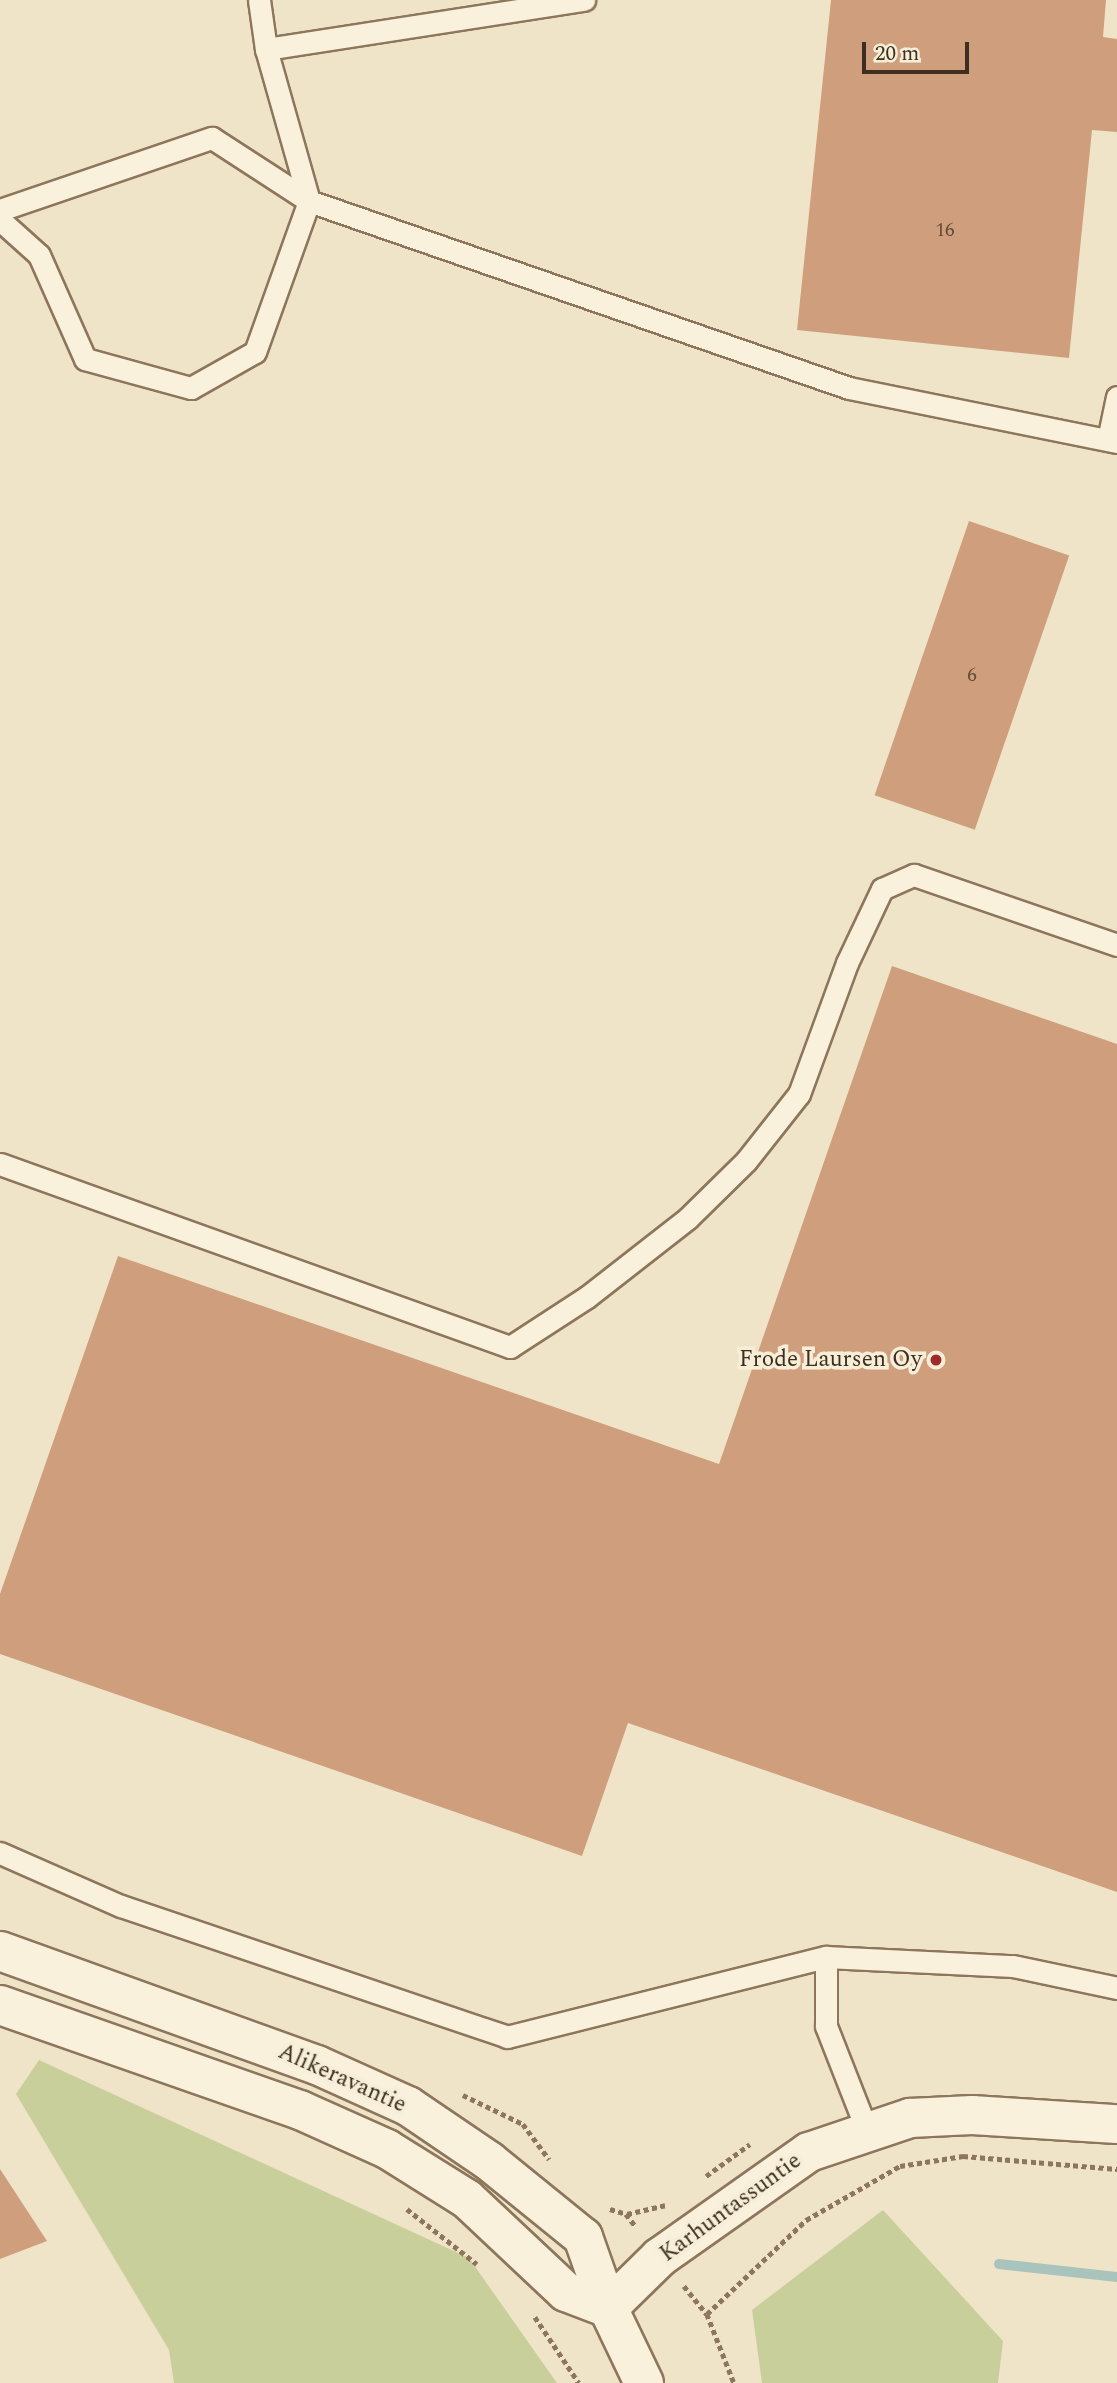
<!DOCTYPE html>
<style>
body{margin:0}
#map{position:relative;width:1117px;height:2383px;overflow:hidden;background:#f0e4c8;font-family:Spectral,serif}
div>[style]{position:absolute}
.green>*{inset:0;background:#c9cf9b}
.stream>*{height:10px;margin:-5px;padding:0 5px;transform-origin:5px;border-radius:5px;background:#a9c4bc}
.building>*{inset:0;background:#cf9f7d;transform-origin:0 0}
.path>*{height:4.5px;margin-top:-2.25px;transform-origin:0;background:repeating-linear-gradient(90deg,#8d765c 0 5px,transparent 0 8.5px)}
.roads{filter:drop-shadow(2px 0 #8d765c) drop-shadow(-2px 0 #8d765c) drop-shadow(0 2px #8d765c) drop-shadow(0 -2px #8d765c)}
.service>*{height:21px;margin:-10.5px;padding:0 10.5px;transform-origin:10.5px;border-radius:10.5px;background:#faf1dc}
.minor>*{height:38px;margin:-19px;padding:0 19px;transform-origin:19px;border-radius:19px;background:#faf1dc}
.tertiary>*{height:38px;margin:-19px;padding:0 19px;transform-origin:19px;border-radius:19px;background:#faf1dc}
.dots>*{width:19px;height:19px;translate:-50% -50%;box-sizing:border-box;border:4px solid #f7eed8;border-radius:50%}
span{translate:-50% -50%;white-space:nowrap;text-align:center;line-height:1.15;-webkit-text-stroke:7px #f7eed8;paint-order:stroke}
.number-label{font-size:19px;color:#624a37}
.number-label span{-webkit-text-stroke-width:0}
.poi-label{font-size:23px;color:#3d2e20}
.right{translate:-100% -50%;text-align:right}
.street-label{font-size:23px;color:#3d2e20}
.scale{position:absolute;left:862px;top:42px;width:107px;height:32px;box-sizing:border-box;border:4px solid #3d2e20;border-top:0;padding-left:9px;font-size:21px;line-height:24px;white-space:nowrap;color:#3d2e20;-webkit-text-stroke:5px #f7eed8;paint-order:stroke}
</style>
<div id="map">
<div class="green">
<div style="clip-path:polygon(39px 2060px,469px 2258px,557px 2383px,174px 2383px,169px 2350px,16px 2094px)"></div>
<div style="clip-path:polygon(883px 2210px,1003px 2341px,998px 2383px,762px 2383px,752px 2310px)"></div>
</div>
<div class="stream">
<div style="left:999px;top:2264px;width:119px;rotate:6.3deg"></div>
</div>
<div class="building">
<div style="clip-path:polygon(831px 0,1106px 0,1103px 37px,1117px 39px,1117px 132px,1092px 130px,1069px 358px,797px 330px)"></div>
<div style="left:969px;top:521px;width:106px;height:290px;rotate:19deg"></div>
<div style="clip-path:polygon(892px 966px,1117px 1044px,1117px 1892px,628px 1723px,582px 1856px,0 1654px,0 1594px,118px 1256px,719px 1464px)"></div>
<div style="clip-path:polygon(0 2169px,47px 2241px,0 2259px)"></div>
</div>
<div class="path">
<div style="left:463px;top:2095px;width:67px;rotate:25.8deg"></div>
<div style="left:523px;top:2124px;width:44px;rotate:53.4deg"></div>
<div style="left:706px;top:2176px;width:54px;rotate:-36deg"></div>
<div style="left:407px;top:2209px;width:89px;rotate:38.2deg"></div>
<div style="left:610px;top:2209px;width:17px;rotate:17deg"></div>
<div style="left:626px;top:2214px;width:16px;rotate:52deg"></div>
<div style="left:627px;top:2214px;width:39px;rotate:-13deg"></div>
<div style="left:684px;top:2286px;width:36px;rotate:51deg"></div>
<div style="left:707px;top:2314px;width:74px;rotate:68.6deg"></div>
<div style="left:707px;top:2314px;width:137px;rotate:-43.5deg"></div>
<div style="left:806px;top:2220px;width:108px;rotate:-29.9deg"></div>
<div style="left:900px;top:2166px;width:64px;rotate:-9deg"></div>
<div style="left:963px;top:2156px;width:155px;rotate:4.8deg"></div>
<div style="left:535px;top:2317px;width:79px;rotate:56.3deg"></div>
</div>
<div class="roads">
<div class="service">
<div style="left:259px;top:0;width:49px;rotate:81.9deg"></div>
<div style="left:0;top:210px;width:224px;rotate:-18.8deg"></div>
<div style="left:212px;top:138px;width:116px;rotate:33deg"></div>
<div style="left:309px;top:201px;width:571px;rotate:19.1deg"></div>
<div style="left:849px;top:388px;width:273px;rotate:11.4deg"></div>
<div style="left:0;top:220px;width:52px;rotate:41.9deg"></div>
<div style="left:39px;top:255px;width:114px;rotate:66.1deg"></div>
<div style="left:85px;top:359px;width:110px;rotate:15.3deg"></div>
<div style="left:191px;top:388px;width:73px;rotate:-29.4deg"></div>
<div style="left:255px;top:352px;width:160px;rotate:-70.3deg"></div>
<div style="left:309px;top:201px;width:158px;rotate:-105.8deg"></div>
<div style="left:266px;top:49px;width:322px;rotate:-8.8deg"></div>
<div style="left:1108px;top:440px;width:44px;rotate:-78.2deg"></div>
<div style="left:0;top:1164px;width:542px;rotate:19.74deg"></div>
<div style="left:510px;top:1347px;width:92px;rotate:-33deg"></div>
<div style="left:587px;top:1297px;width:128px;rotate:-38deg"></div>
<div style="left:688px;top:1218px;width:81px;rotate:-44.5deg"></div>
<div style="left:746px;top:1161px;width:85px;rotate:-51.7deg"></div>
<div style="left:799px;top:1094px;width:140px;rotate:-69.9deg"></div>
<div style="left:847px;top:963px;width:82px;rotate:-64.7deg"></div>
<div style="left:882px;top:889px;width:35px;rotate:-24deg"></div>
<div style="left:914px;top:875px;width:215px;rotate:19deg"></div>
<div style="left:0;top:1853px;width:132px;rotate:23.7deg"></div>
<div style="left:121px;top:1906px;width:408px;rotate:18.7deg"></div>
<div style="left:507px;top:2037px;width:329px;rotate:-14.1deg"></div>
<div style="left:826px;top:1957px;width:187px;rotate:2.8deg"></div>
<div style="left:1013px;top:1966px;width:106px;rotate:11.9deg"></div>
<div style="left:826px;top:1957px;width:69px;rotate:90deg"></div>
<div style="left:826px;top:2026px;width:110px;rotate:68.6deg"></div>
</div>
<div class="minor">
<div style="left:0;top:1951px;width:337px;rotate:19.8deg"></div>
<div style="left:317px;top:2065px;width:100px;rotate:24.3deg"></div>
<div style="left:408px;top:2106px;width:98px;rotate:34.2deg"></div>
<div style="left:489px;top:2161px;width:121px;rotate:39deg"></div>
<div style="left:583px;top:2237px;width:75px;rotate:70.6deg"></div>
<div style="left:0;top:2005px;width:318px;rotate:19.3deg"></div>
<div style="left:300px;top:2110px;width:95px;rotate:24.1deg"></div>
<div style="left:387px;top:2149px;width:94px;rotate:32deg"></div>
<div style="left:467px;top:2199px;width:136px;rotate:43.2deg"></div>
<div style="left:566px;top:2292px;width:45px;rotate:20.9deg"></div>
</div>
<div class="tertiary">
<div style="left:644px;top:2383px;width:83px;rotate:-115.6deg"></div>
<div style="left:608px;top:2308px;width:73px;rotate:-44.4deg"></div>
<div style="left:660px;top:2257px;width:182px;rotate:-35.2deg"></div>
<div style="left:809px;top:2152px;width:107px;rotate:-18.6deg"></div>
<div style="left:910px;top:2118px;width:62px;rotate:-2.8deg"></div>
<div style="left:972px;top:2115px;width:145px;rotate:3.6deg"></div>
</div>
</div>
<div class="dots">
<div style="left:936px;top:1360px;background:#9e2a2b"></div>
</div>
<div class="number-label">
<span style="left:945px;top:231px">16</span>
<span style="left:972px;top:676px">6</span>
</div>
<div class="poi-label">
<span class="right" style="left:922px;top:1360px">Frode Laursen Oy</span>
</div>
<div class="street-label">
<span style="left:342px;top:2079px;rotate:24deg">Alikeravantie</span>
<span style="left:731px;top:2208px;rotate:-36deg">Karhuntassuntie</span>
</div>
<div class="scale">20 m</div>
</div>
